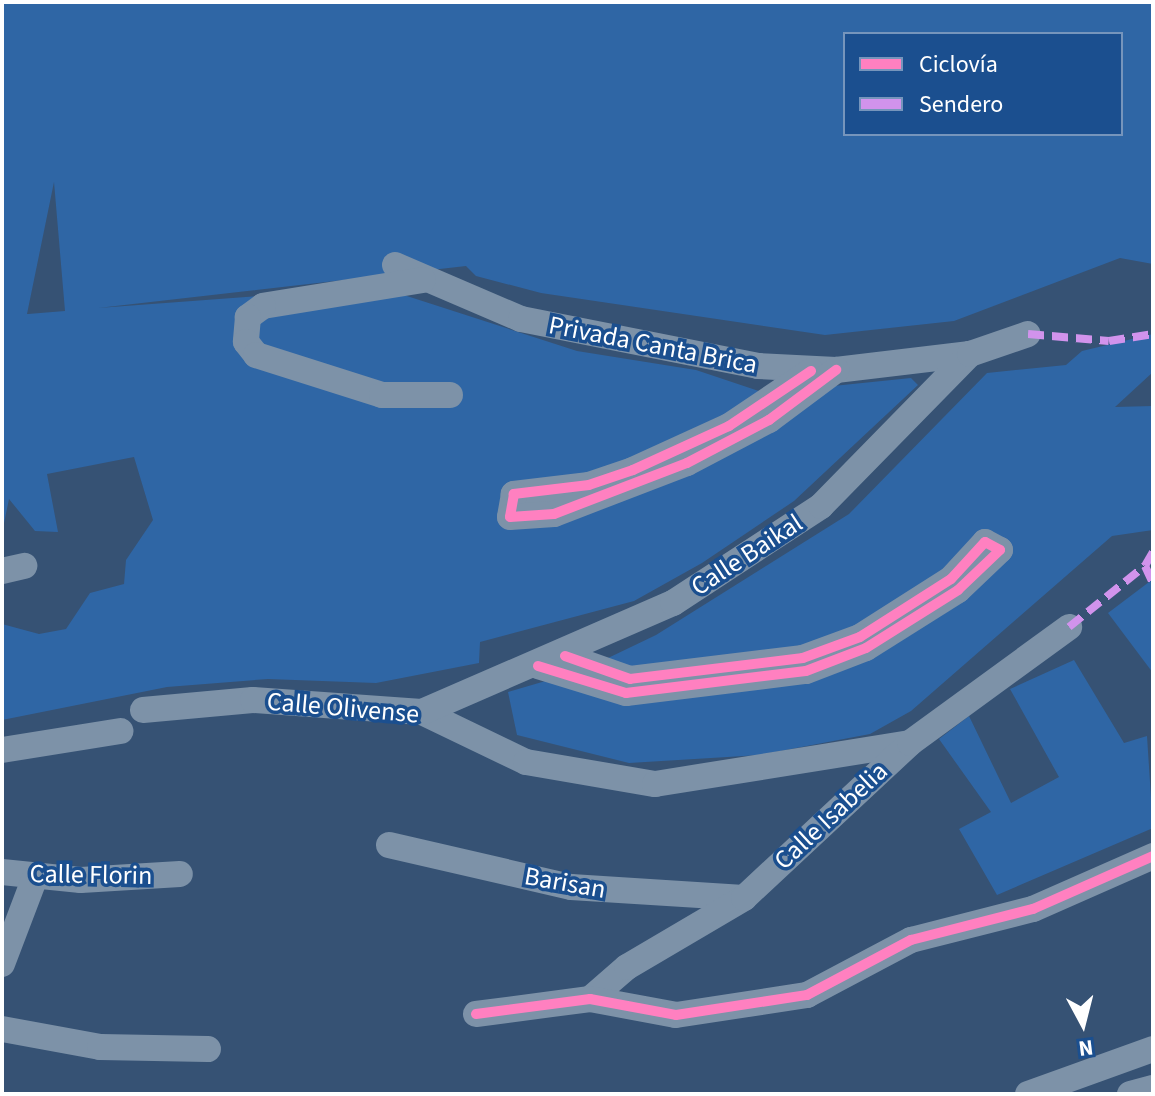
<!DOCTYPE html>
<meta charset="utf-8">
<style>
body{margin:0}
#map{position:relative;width:1155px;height:1096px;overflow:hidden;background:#365274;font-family:"Source Sans 3",sans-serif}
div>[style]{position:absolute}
.green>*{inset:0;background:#2f66a5}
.minor>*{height:26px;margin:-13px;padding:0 13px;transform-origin:13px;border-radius:13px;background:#7d92a8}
.quiet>*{height:8px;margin-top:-4px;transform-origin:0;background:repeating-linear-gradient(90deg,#d193ec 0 16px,transparent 0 24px)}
.cycleway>*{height:10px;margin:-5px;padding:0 5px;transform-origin:5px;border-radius:5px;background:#ff80c0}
span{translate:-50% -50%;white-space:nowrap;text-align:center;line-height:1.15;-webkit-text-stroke:7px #1b4f8f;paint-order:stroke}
.street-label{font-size:26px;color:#fff}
.frame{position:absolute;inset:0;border:4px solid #fff;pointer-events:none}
.legend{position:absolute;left:843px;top:32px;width:280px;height:104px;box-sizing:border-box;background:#1b4f8f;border:2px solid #7695bc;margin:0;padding:10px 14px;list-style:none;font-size:24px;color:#fff}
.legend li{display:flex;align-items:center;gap:16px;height:40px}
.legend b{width:40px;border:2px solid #7695bc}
.north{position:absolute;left:1043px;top:984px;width:80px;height:80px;-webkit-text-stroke:6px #1b4f8f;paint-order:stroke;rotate:173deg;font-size:22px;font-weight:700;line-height:32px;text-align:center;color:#fff}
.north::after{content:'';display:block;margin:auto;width:28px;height:36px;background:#fff;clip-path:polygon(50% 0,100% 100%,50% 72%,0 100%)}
</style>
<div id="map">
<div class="green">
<div style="clip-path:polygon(evenodd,2px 2px,1153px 2px,1153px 264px,1120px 258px,954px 321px,825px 335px,541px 293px,476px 276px,466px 266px,98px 308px,379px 287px,577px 351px,696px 370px,765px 393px,911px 378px,918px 385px,794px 501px,702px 563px,634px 601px,480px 642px,479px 663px,376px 683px,268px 679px,167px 687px,2px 720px,2px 624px,39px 634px,66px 629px,90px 593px,124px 584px,126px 560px,153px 520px,134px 457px,47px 474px,58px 532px,35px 531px,9px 499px,2px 533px,2px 2px,845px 34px,1121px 34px,1121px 134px,845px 134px,845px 34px,2px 2px,54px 182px,65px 311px,28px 314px,27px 314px,54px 182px)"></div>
<div style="clip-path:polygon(1153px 334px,1153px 372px,1115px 407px,1153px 406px,1153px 530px,1112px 536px,911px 711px,870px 734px,760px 755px,629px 763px,517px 735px,508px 692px,583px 670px,656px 635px,849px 514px,987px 373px,1066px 365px,1082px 351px)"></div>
<div style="clip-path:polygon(1153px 579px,1153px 673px,1108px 613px)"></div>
<div style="clip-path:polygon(1074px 660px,1124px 743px,1147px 736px,1153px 828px,997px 895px,959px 829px,991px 812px,939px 739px,969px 716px,1011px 803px,1059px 777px,1010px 689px)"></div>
</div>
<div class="minor">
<div style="left:395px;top:265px;width:137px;rotate:23.2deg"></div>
<div style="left:521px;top:319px;width:242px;rotate:11.2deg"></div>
<div style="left:758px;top:366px;width:78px;rotate:2.9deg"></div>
<div style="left:836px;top:370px;width:135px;rotate:-6.8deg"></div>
<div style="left:423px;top:280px;width:162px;rotate:170.8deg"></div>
<div style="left:263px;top:306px;width:19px;rotate:144deg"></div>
<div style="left:248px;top:317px;width:25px;rotate:95deg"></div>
<div style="left:246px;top:342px;width:16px;rotate:52deg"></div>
<div style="left:256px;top:355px;width:132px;rotate:17.6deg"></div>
<div style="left:382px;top:395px;width:68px"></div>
<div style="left:811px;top:371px;width:99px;rotate:146.1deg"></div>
<div style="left:729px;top:426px;width:106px;rotate:155.4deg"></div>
<div style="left:633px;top:470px;width:46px;rotate:161.2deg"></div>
<div style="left:589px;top:485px;width:76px;rotate:173.2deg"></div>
<div style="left:514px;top:494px;width:23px;rotate:100deg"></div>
<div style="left:510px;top:517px;width:44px;rotate:-3.9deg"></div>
<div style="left:554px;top:514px;width:142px;rotate:-21deg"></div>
<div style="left:687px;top:463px;width:93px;rotate:-27.7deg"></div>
<div style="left:769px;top:420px;width:84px;rotate:-36.7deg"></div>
<div style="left:2px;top:571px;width:23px;rotate:-13deg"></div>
<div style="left:538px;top:666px;width:92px;rotate:17.1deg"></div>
<div style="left:626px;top:693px;width:181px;rotate:-7deg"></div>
<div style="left:806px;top:671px;width:64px;rotate:-21deg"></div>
<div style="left:866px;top:648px;width:109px;rotate:-32.2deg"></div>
<div style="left:958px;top:590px;width:58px;rotate:-43.6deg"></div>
<div style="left:1000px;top:550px;width:17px;rotate:-152deg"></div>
<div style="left:985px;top:542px;width:50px;rotate:132.6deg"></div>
<div style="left:951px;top:579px;width:108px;rotate:147.5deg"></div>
<div style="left:860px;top:637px;width:61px;rotate:159.8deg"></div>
<div style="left:803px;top:658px;width:174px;rotate:173.1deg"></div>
<div style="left:630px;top:679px;width:69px;rotate:-160.5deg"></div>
<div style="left:143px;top:710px;width:110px;rotate:-5.2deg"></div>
<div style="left:253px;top:700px;width:169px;rotate:4.1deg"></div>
<div style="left:422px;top:712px;width:115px;rotate:25.7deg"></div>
<div style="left:526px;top:762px;width:131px;rotate:9.7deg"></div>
<div style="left:655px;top:784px;width:258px;rotate:-9.1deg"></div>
<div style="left:422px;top:712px;width:274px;rotate:-23.5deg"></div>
<div style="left:673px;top:603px;width:177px;rotate:-33.2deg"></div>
<div style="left:821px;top:506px;width:213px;rotate:-45.6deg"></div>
<div style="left:970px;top:354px;width:61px;rotate:-19deg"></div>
<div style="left:2px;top:750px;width:120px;rotate:-9.1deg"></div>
<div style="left:389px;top:845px;width:187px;rotate:13deg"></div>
<div style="left:571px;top:887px;width:173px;rotate:3.6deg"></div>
<div style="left:2px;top:872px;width:79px;rotate:5.8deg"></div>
<div style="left:81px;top:880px;width:99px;rotate:-3.5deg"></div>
<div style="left:2px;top:964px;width:93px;rotate:-69.2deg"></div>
<div style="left:590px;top:999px;width:49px;rotate:-40.9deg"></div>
<div style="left:627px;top:967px;width:136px;rotate:-30.5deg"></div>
<div style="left:744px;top:898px;width:227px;rotate:-43deg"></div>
<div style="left:910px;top:743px;width:197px;rotate:-36.1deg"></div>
<div style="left:476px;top:1014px;width:115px;rotate:-7.5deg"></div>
<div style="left:590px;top:999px;width:87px;rotate:10.5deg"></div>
<div style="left:676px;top:1015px;width:133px;rotate:-8.7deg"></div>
<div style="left:807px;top:995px;width:118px;rotate:-27.9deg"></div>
<div style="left:911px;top:940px;width:126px;rotate:-14.3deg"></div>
<div style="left:1033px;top:909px;width:131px;rotate:-23.8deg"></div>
<div style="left:2px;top:1029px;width:100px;rotate:10.4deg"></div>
<div style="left:100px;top:1047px;width:108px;rotate:1.1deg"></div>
<div style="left:1028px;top:1094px;width:133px;rotate:-19.8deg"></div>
<div style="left:1130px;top:1094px;width:24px;rotate:-15deg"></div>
</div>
<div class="quiet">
<div style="left:1028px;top:334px;width:81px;rotate:4.9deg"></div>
<div style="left:1109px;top:341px;width:45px;rotate:-9deg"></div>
<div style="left:1153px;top:552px;width:16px;rotate:120deg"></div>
<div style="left:1145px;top:566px;width:19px;rotate:65deg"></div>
<div style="left:1069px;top:627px;width:97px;rotate:-38.8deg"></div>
</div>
<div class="cycleway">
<div style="left:811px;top:371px;width:99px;rotate:146.1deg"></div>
<div style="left:729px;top:426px;width:106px;rotate:155.4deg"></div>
<div style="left:633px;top:470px;width:46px;rotate:161.2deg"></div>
<div style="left:589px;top:485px;width:76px;rotate:173.2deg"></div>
<div style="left:514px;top:494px;width:23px;rotate:100deg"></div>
<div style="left:510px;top:517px;width:44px;rotate:-3.9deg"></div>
<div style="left:554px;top:514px;width:142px;rotate:-21deg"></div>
<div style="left:687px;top:463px;width:93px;rotate:-27.7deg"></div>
<div style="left:769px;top:420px;width:84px;rotate:-36.7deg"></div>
<div style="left:538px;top:666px;width:92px;rotate:17.1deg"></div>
<div style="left:626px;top:693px;width:181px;rotate:-7deg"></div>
<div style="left:806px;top:671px;width:64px;rotate:-21deg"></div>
<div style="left:866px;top:648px;width:109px;rotate:-32.2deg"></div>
<div style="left:958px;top:590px;width:58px;rotate:-43.6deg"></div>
<div style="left:1000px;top:550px;width:17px;rotate:-152deg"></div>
<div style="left:985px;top:542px;width:50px;rotate:132.6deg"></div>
<div style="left:951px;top:579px;width:108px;rotate:147.5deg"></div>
<div style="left:860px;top:637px;width:61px;rotate:159.8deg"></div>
<div style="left:803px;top:658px;width:174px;rotate:173.1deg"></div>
<div style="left:630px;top:679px;width:69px;rotate:-160.5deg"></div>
<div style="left:476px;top:1014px;width:115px;rotate:-7.5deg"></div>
<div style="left:590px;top:999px;width:87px;rotate:10.5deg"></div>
<div style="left:676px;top:1015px;width:133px;rotate:-8.7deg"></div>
<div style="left:807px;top:995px;width:118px;rotate:-27.9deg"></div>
<div style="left:911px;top:940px;width:126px;rotate:-14.3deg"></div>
<div style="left:1033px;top:909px;width:131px;rotate:-23.8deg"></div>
</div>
<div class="street-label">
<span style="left:653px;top:345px;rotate:11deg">Privada Canta Brica</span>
<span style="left:747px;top:555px;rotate:-33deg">Calle Baikal</span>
<span style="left:343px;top:708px;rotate:5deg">Calle Olivense</span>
<span style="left:831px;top:816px;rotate:-43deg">Calle Isabelia</span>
<span style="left:91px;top:875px;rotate:1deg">Calle Florin</span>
<span style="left:565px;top:883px;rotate:10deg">Barisan</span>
</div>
<div class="frame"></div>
<ul class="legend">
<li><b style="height:10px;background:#ff80c0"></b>Ciclovía</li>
<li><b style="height:10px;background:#d193ec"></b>Sendero</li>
</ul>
<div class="north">N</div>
</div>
